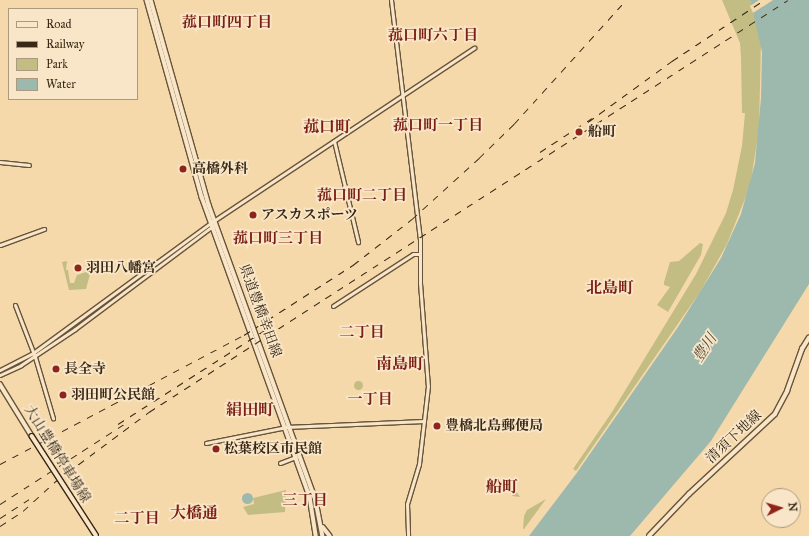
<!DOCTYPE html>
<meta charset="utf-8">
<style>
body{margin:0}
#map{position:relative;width:809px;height:536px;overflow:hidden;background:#f6d9aa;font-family:"IM FELL Great Primer","Noto Serif JP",serif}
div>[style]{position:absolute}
.green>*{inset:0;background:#c3bd84}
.round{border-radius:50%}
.water>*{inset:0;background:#9db9ae}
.pier>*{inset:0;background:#f6d9aa}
.roads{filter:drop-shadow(1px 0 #68543a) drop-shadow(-1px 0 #68543a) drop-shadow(0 1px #68543a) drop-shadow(0 -1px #68543a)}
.tertiary>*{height:3px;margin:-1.5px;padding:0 1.5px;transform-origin:1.5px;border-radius:1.5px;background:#f9e6c8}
.secondary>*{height:3.5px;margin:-1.75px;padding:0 1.75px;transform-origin:1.75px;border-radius:1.75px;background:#f9e6c8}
.rail>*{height:1px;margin-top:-0.5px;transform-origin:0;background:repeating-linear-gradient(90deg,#382815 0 7px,transparent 0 14px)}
.bridges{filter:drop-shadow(1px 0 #382815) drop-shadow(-1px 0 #382815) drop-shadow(0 1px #382815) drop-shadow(0 -1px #382815)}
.secondary-bridge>*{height:3.5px;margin:-1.75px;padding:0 1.75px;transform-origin:1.75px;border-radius:1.75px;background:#f9e6c8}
.dots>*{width:11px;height:11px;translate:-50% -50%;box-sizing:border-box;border:2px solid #f9e6c8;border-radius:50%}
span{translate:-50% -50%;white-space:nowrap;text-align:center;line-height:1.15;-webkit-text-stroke:3.5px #f9e6c8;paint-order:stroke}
.poi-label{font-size:14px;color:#382815;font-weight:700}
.left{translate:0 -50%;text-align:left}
.street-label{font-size:14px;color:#382815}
.neighbourhood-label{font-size:15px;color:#7a1f14;font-weight:700}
.water-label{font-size:15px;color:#514c3b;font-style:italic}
.quarter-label{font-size:16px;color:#7a1f14;font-weight:700}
.legend{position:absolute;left:8px;top:8px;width:130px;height:92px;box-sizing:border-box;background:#f9e6c8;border:1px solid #ac9a80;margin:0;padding:5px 7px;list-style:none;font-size:12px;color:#382815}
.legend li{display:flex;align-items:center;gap:8px;height:20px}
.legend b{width:20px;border:1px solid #ac9a80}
.north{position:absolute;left:761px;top:488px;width:40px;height:40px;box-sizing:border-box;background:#f9e6c8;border:1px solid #ac9a80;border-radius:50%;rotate:85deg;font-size:11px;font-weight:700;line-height:16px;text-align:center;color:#382815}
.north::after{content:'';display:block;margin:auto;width:14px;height:18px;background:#8f2418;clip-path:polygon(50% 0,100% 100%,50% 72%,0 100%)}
</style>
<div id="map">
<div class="green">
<div style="clip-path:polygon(722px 0,750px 0,761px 42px,759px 130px,750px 186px,727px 244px,700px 292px,576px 471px,573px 469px,612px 412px,696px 274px,726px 213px,733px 190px,742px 146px,745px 113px,742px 113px,741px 57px,740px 43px)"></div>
<div style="clip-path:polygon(700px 243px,703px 244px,701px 255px,668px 312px,657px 305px,670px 287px,664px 285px,664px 282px,670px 262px,679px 261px)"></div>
<div style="clip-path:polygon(67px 261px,66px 270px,68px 270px,70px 283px,74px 283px,77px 275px,89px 271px,89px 263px,93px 263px,86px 289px,69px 290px,62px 262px)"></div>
<div class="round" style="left:353.5px;top:380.5px;width:9px;height:9px"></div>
<div style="clip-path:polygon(504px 483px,507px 485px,511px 483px,520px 497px,512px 496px,513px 493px,503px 487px)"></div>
<div style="clip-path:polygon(286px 490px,285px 512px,248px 515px,243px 507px,254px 504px,253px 498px)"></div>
<div style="clip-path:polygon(546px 499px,524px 529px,523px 529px,524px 516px,527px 510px)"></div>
</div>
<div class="water">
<div style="clip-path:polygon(750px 0,809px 0,809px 284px,711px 441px,630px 536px,529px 536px,576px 474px,678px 327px,721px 258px,741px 214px,755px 163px,761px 98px,762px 52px)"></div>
<div class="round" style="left:241.5px;top:492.5px;width:11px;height:11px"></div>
</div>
<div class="pier">
<div style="clip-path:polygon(759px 0,773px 0,753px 13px,750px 6px)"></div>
</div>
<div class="roads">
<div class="tertiary">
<div style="left:391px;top:0;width:241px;rotate:83.1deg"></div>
<div style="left:420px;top:239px;width:44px;rotate:90deg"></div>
<div style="left:420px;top:283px;width:103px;rotate:85.6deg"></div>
<div style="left:428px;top:386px;width:79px;rotate:96.6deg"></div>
<div style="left:419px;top:464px;width:42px;rotate:106.7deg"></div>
<div style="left:407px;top:504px;width:32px;rotate:88deg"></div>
<div style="left:334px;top:141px;width:104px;rotate:76.6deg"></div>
<div style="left:0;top:162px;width:29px;rotate:6deg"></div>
<div style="left:0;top:245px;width:47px;rotate:-20deg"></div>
<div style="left:15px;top:305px;width:56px;rotate:69deg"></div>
<div style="left:35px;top:357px;width:64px;rotate:73.6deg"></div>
<div style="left:333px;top:306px;width:95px;rotate:-33deg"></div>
<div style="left:413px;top:254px;width:6px"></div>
<div style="left:0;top:370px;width:37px;rotate:-27deg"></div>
<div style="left:33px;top:353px;width:222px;rotate:-36.2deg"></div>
<div style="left:212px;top:222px;width:315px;rotate:-33.6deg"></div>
<div style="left:0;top:375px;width:23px;rotate:-25deg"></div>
<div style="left:21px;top:365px;width:65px;rotate:-33.7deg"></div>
<div style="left:75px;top:329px;width:174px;rotate:-36.8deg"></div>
<div style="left:206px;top:443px;width:82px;rotate:-11.3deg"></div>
<div style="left:286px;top:427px;width:138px;rotate:-2.5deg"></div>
<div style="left:280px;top:463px;width:17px;rotate:-21deg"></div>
</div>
<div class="secondary">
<div style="left:147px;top:0;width:205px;rotate:74.4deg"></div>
<div style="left:202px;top:197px;width:319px;rotate:70.2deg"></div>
<div style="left:310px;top:497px;width:39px;rotate:81deg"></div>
<div style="left:151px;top:0;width:213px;rotate:74.2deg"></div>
<div style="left:209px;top:205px;width:315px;rotate:70.1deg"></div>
<div style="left:316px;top:501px;width:36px;rotate:79deg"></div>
<div style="left:0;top:384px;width:61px;rotate:58.4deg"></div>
<div style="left:323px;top:527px;width:11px;rotate:52deg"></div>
<div style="left:649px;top:536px;width:58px;rotate:-46.4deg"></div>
<div style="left:689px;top:494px;width:117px;rotate:-42.9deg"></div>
<div style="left:775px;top:414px;width:26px;rotate:-62deg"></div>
<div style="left:787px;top:391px;width:45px;rotate:-70.3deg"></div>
<div style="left:802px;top:349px;width:13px;rotate:-58deg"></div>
</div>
</div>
<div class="rail">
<div style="left:588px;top:122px;width:104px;rotate:-36deg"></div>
<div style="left:672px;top:61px;width:110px;rotate:-33.5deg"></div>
<div style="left:540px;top:152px;width:62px;rotate:-33.2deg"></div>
<div style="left:118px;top:424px;width:174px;rotate:-32.6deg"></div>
<div style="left:0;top:464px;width:276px;rotate:-27.9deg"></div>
<div style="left:244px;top:335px;width:130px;rotate:-32.7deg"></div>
<div style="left:353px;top:265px;width:75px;rotate:-37.9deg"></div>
<div style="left:412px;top:219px;width:91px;rotate:-42.3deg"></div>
<div style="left:479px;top:158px;width:49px;rotate:-44.2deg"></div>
<div style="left:514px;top:124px;width:167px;rotate:-47.9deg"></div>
<div style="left:0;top:504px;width:148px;rotate:-32.8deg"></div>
<div style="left:0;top:518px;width:38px;rotate:-33deg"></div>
<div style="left:0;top:526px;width:27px;rotate:-33deg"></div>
<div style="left:23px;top:511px;width:45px;rotate:-42.3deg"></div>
<div style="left:56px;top:481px;width:116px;rotate:-36.6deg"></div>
<div style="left:149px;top:412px;width:760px;rotate:-32.81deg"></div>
</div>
<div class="bridges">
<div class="secondary-bridge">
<div style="left:32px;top:436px;width:118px;rotate:57.1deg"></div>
</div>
</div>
<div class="dots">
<div style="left:579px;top:132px;background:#8f2418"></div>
<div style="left:183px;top:169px;background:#8f2418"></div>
<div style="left:253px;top:215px;background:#8f2418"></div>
<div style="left:78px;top:268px;background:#8f2418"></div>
<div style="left:56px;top:369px;background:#8f2418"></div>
<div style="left:63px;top:395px;background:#8f2418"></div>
<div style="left:437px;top:426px;background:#8f2418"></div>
<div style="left:216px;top:449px;background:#8f2418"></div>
</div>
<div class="poi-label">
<span class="left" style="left:588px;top:132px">船町</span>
<span class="left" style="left:192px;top:169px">高橋外科</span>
<span class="left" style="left:261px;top:215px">アスカスポーツ</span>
<span class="left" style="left:86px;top:268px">羽田八幡宮</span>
<span class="left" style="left:64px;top:369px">長全寺</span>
<span class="left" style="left:71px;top:395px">羽田町公民館</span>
<span class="left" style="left:445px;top:426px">豊橋北島郵便局</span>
<span class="left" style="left:224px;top:449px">松葉校区市民館</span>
</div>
<div class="street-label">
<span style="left:260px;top:311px;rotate:70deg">県道豊橋幸田線</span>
<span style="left:734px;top:437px;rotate:-43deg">清須下地線</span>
<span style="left:57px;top:454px;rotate:58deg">大山豊橋停車場線</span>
</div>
<div class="neighbourhood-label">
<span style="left:227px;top:23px">菰口町四丁目</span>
<span style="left:433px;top:36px">菰口町六丁目</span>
<span style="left:438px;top:126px">菰口町一丁目</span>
<span style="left:362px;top:196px">菰口町二丁目</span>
<span style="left:278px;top:239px">菰口町三丁目</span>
<span style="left:362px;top:333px">二丁目</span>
<span style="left:370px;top:400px">一丁目</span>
<span style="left:305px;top:501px">三丁目</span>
<span style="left:137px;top:519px">二丁目</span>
</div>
<div class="water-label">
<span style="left:705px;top:348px;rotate:-56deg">豊川</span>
</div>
<div class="quarter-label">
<span style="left:327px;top:127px">菰口町</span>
<span style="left:610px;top:288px">北島町</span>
<span style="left:400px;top:364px">南島町</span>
<span style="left:250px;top:410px">絹田町</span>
<span style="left:502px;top:487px">船町</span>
<span style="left:194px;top:513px">大橋通</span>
</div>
<ul class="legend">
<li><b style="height:5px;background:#f9e6c8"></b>Road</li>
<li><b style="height:5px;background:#382815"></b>Railway</li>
<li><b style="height:11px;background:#c3bd84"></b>Park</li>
<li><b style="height:11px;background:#9db9ae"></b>Water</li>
</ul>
<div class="north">N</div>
</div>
